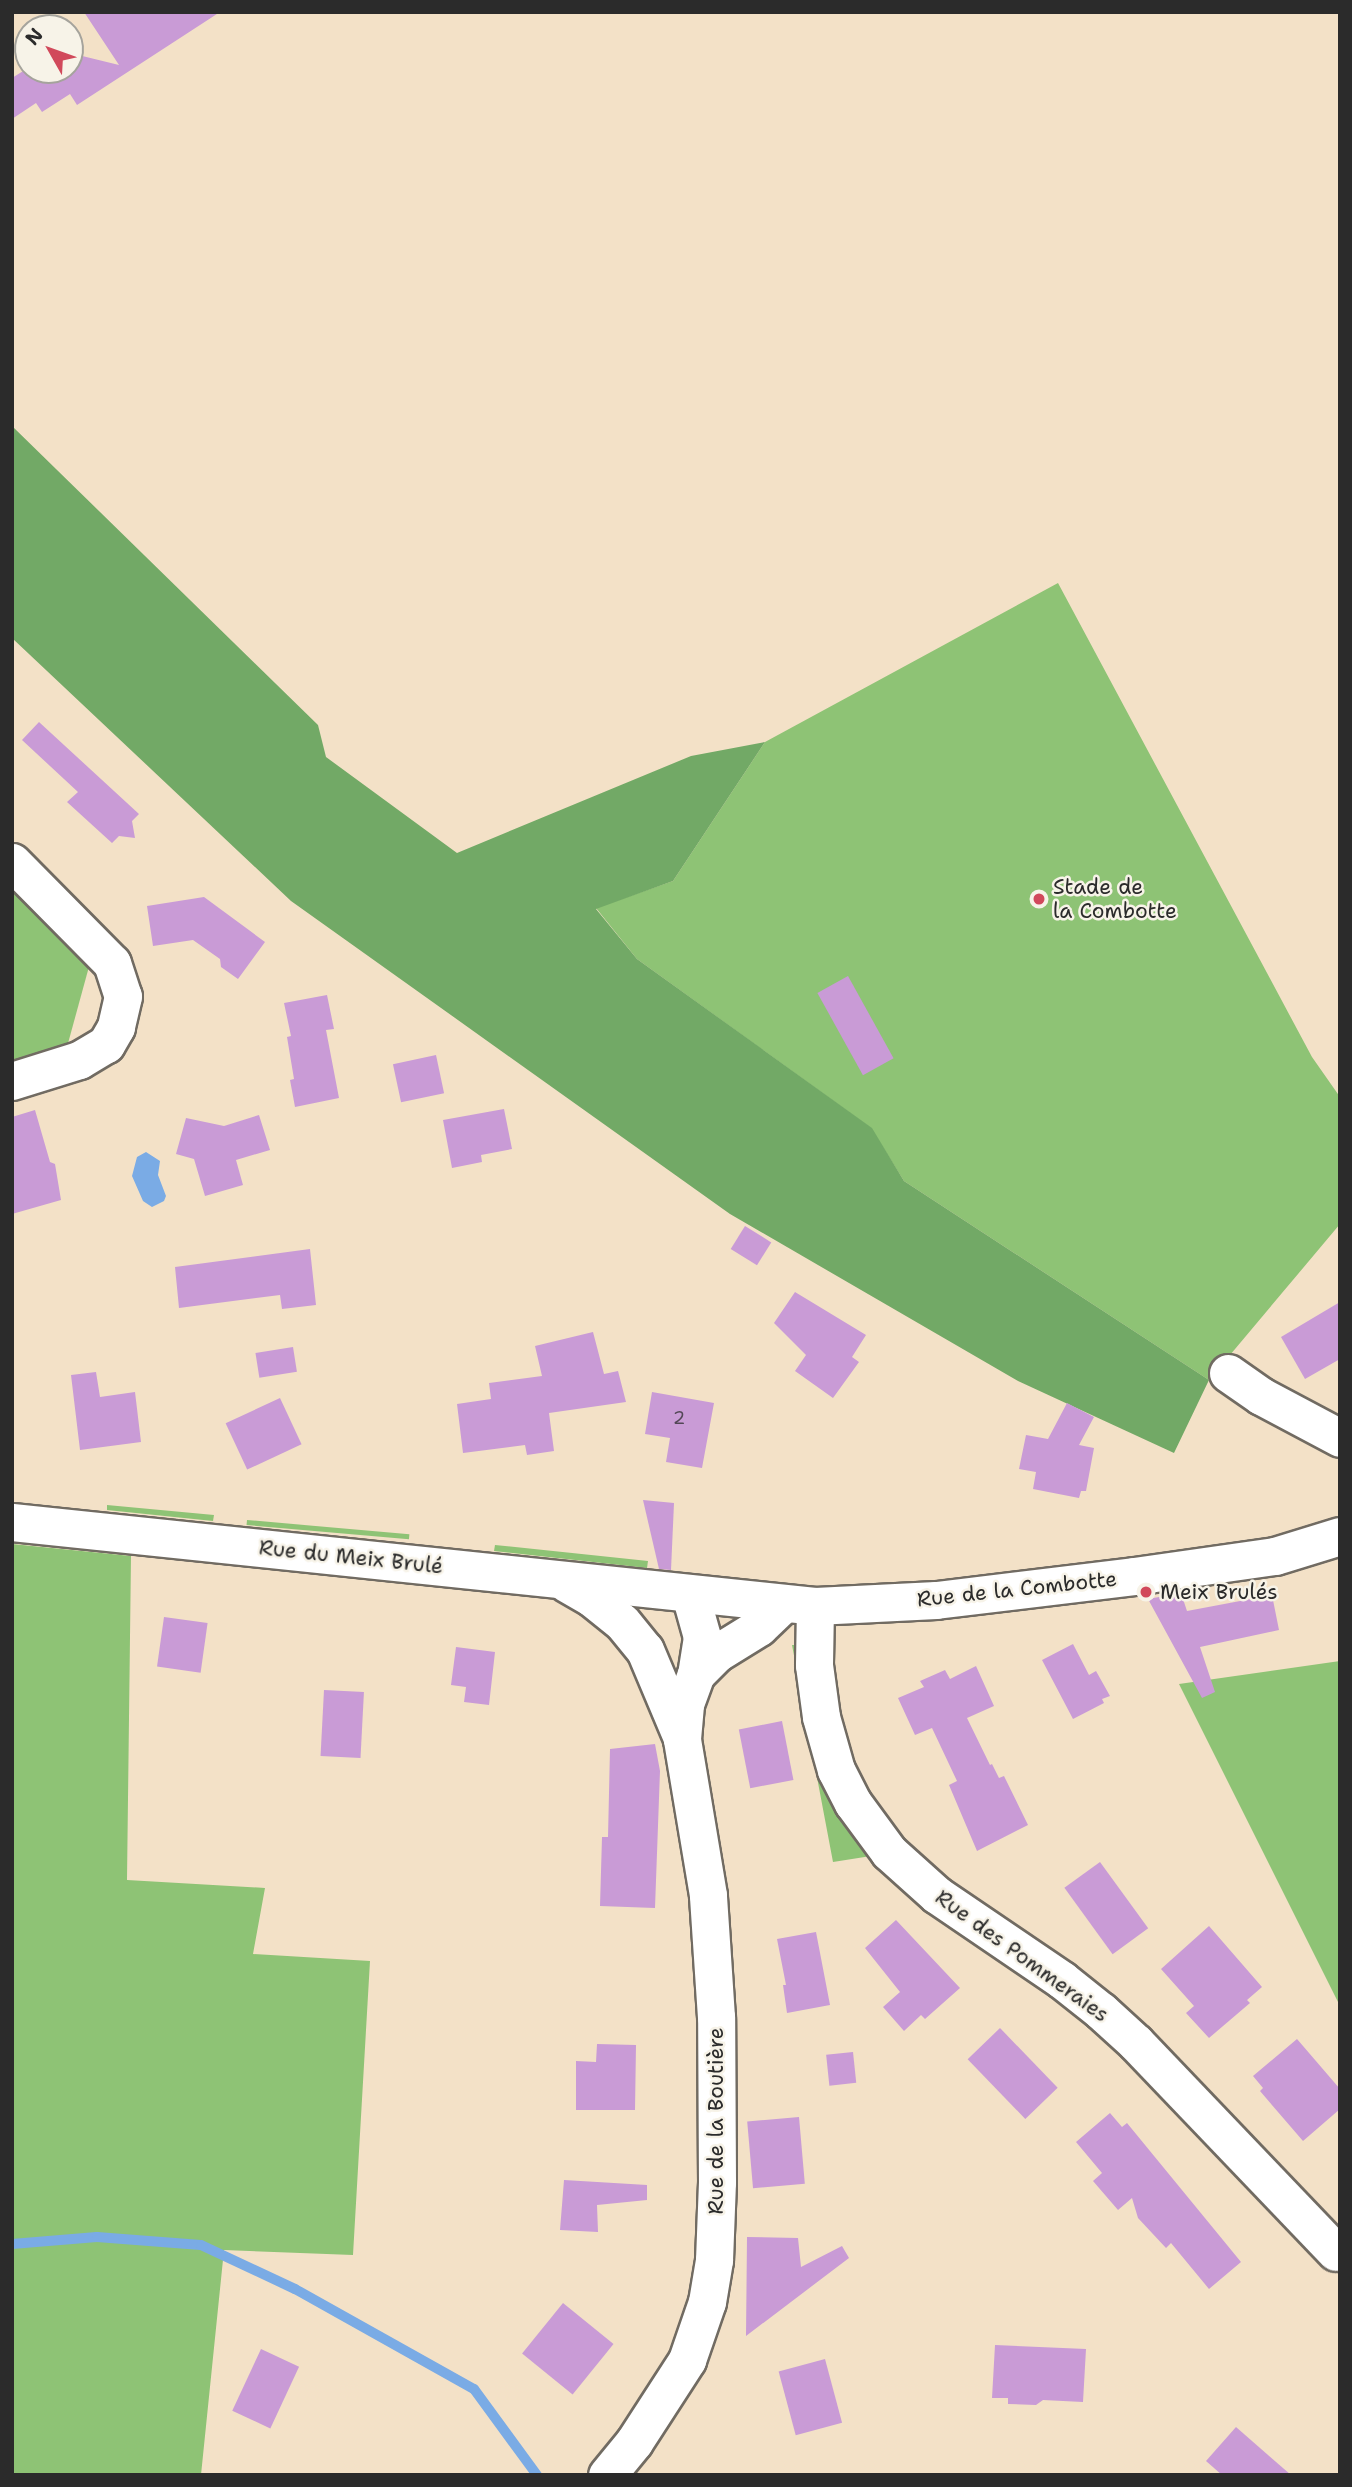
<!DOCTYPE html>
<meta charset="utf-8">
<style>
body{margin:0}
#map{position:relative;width:1352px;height:2487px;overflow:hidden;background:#f3e1c7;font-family:"Shantell Sans",sans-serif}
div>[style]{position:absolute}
.green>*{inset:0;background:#8ec375;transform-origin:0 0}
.forest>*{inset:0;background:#72a966}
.water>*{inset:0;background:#7aabe5}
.stream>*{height:10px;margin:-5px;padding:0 5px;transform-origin:5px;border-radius:5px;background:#7aabe5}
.building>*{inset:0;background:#c99bd6;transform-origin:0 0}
.roads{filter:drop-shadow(2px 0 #716b62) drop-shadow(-2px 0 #716b62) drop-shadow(0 2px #716b62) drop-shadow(0 -2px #716b62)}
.minor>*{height:37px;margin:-18.5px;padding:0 18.5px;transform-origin:18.5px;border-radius:18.5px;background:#fff}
.dots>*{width:19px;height:19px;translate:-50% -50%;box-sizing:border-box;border:4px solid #f7f3e8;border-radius:50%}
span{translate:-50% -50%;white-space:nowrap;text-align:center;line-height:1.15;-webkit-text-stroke:5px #f7f3e8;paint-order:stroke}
.number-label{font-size:18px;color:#524756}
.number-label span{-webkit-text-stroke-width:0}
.poi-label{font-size:21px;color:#2b2b2b}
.left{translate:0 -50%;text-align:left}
.street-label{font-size:21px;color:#2b2b2b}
.frame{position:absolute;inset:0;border:14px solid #2b2b2b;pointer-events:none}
.north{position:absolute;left:14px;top:14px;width:70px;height:70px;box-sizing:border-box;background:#f7f3e8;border:2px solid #a5a39c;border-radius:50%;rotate:310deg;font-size:19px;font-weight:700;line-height:28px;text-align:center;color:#2b2b2b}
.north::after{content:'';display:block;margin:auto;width:24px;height:32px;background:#d1495b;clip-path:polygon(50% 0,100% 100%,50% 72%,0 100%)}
</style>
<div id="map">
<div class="green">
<div style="clip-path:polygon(1058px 583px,1312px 1057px,1340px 1097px,1340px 1224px,1209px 1380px,904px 1181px,871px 1128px,637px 959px,596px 908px,673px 881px,765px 742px)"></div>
<div style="clip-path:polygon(12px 886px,90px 963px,67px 1047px,12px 1063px)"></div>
<div style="clip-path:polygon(107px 1505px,214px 1515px,213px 1521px,107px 1510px)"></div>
<div style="left:247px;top:1520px;width:163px;height:5px;rotate:5deg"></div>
<div style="clip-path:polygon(12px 1544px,131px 1556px,127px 1880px,265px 1888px,253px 1954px,370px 1961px,353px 2255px,224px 2250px,201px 2475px,12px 2475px)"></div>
<div style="clip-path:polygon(495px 1545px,648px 1561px,647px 1568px,494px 1551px)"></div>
<div style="clip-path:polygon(792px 1645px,795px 1645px,814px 1744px,842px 1817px,871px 1856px,833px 1862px)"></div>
<div style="clip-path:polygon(1340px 1661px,1340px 2006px,1179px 1684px)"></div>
</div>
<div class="forest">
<div style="clip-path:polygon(12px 426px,318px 725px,326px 757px,457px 853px,691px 756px,765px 742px,673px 881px,596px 909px,637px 959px,872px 1128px,904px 1181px,1209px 1380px,1174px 1453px,1018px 1381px,730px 1214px,291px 901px,12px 638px)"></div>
</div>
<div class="water">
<div style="clip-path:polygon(146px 1152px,160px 1161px,158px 1175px,166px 1196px,164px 1201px,152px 1207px,143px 1201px,132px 1176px,137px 1157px)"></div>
</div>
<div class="stream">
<div style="left:12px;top:2244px;width:85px;rotate:-4.7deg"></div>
<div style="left:97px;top:2237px;width:104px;rotate:4.4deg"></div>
<div style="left:201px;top:2245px;width:104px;rotate:25.1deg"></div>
<div style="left:295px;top:2289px;width:205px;rotate:29.2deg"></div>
<div style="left:474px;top:2389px;width:107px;rotate:53.8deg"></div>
</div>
<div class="building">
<div style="clip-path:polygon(84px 12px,220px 12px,77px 105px,70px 94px,42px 112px,36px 103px,12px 119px,12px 78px,28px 68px,70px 70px,70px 53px,119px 65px)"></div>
<div style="clip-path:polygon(39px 722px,139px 814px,132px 821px,135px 838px,119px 836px,112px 843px,67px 802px,78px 792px,22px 740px)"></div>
<div style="clip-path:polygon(204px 897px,265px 942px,238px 979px,221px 967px,220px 959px,193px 940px,153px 946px,147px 906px)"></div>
<div style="left:848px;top:976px;width:94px;height:35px;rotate:61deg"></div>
<div style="clip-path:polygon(327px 995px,334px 1029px,326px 1030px,339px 1098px,295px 1107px,290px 1080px,294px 1079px,287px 1037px,291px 1036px,284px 1003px)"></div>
<div style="left:436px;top:1055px;width:39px;height:44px;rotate:78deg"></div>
<div style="clip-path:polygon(504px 1109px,512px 1149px,481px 1155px,482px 1162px,452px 1168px,443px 1120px)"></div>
<div style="clip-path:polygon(35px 1110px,50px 1162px,55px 1164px,61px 1200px,12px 1214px,12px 1117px)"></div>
<div style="clip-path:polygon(259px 1115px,270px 1150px,236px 1160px,243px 1185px,205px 1196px,194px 1159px,176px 1154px,186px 1118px,224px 1126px)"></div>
<div style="left:745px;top:1226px;width:31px;height:27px;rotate:32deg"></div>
<div style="clip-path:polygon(310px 1249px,316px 1305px,282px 1309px,280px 1295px,179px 1308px,175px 1267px)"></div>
<div style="clip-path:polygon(795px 1292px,866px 1335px,852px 1357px,859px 1362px,833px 1398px,795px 1371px,806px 1355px,774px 1323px)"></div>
<div style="clip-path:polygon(1340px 1302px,1340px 1359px,1305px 1379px,1281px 1337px)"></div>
<div style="clip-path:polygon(593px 1332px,604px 1374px,618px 1371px,626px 1402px,549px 1413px,554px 1451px,527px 1455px,525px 1445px,463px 1453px,457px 1404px,491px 1399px,489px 1383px,542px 1376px,535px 1346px)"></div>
<div style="left:293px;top:1347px;width:25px;height:38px;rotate:81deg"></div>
<div style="clip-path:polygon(96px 1372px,100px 1397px,135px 1392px,141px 1442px,80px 1450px,71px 1375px)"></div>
<div style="clip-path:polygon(652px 1392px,714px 1403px,702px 1468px,666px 1462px,670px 1438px,645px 1434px)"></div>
<div style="left:280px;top:1398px;width:51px;height:60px;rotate:65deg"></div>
<div style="clip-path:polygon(1067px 1403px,1094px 1417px,1079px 1445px,1094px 1448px,1086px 1491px,1081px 1491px,1079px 1498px,1033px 1489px,1036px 1472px,1019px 1469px,1026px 1435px,1048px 1439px)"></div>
<div style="clip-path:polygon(643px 1500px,674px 1503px,671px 1570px,659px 1569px)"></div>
<div style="clip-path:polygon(1181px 1593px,1187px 1611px,1272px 1595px,1279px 1630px,1200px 1647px,1215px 1692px,1202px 1698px,1148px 1599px)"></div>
<div style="left:164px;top:1617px;width:44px;height:50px;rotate:8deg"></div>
<div style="clip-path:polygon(1073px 1644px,1089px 1675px,1096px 1671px,1110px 1696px,1102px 1699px,1104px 1703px,1073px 1719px,1042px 1660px)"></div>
<div style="clip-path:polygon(456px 1647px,495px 1652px,489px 1705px,464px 1702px,466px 1687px,451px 1685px)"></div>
<div style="clip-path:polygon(976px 1666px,994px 1706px,967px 1718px,990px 1765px,992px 1764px,999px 1778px,1004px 1776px,1028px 1825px,977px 1851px,949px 1785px,957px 1781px,932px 1728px,915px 1735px,898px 1698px,924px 1687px,920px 1681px,945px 1670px,950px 1679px)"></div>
<div style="left:324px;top:1690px;width:40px;height:66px;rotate:3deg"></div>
<div style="left:782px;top:1721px;width:60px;height:44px;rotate:79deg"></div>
<div style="clip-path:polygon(655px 1744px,660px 1771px,655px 1908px,600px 1906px,602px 1837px,608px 1837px,610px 1749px)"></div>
<div style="left:1100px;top:1862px;width:82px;height:44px;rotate:54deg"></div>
<div style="clip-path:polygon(896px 1920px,960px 1988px,925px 2019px,921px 2015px,904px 2031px,883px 2007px,900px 1992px,865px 1948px)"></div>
<div style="clip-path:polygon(1209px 1926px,1262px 1987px,1247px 2000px,1250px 2003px,1209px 2038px,1186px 2013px,1194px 2006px,1161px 1969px)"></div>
<div style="clip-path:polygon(816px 1932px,830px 2005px,787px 2013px,783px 1985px,786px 1985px,777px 1939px)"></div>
<div style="left:1000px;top:2028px;width:83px;height:45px;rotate:46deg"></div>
<div style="clip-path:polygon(1297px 2039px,1340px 2089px,1340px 2109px,1303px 2141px,1260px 2091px,1263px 2088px,1253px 2076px)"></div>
<div style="clip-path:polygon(597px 2044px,636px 2045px,635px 2110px,576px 2110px,576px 2061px,596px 2062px)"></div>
<div style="left:853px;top:2052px;width:31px;height:27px;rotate:84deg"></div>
<div style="clip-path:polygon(1110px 2113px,1122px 2127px,1127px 2123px,1241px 2262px,1209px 2289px,1171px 2243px,1166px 2248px,1138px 2218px,1132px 2198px,1118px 2210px,1093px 2181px,1102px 2173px,1076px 2142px)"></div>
<div style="left:799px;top:2117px;width:67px;height:52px;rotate:85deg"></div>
<div style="clip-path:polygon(564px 2180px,647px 2185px,647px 2200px,597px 2205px,598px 2232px,560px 2230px)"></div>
<div style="clip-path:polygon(747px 2237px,798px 2238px,801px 2267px,842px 2246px,849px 2258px,746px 2336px)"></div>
<div style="left:563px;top:2303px;width:65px;height:65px;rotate:39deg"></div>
<div style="clip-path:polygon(995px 2345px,1086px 2349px,1083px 2402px,1043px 2400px,1036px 2405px,1008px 2404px,1008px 2398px,992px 2398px)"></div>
<div style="left:261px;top:2349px;width:42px;height:68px;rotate:25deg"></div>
<div style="left:825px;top:2359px;width:66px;height:48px;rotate:75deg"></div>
<div style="clip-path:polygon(1236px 2427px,1291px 2475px,1222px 2475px,1206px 2461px)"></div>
</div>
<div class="roads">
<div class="minor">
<div style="left:12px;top:862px;width:142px;rotate:45.3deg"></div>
<div style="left:112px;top:963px;width:35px;rotate:72deg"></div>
<div style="left:123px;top:996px;width:32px;rotate:103deg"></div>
<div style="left:116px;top:1027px;width:20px;rotate:120deg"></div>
<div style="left:106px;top:1044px;width:31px;rotate:149deg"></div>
<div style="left:79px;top:1060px;width:70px;rotate:162.6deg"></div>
<div style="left:1228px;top:1373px;width:40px;rotate:34.9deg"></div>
<div style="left:1261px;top:1396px;width:89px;rotate:28deg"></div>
<div style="left:12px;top:1522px;width:807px;rotate:5.97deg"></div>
<div style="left:815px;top:1606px;width:121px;rotate:-2.8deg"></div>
<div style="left:936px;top:1600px;width:199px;rotate:-6.9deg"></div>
<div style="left:1134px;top:1576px;width:142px;rotate:-8.1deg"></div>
<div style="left:1275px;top:1556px;width:68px;rotate:-17.1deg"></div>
<div style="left:566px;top:1583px;width:30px;rotate:30deg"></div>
<div style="left:592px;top:1598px;width:38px;rotate:39deg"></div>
<div style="left:622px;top:1622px;width:36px;rotate:51deg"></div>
<div style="left:645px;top:1650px;width:95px;rotate:67.2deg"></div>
<div style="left:690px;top:1594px;width:45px;rotate:74.4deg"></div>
<div style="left:702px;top:1637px;width:37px;rotate:99deg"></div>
<div style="left:815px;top:1606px;width:59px;rotate:91deg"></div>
<div style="left:814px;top:1665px;width:52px;rotate:82.3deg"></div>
<div style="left:821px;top:1717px;width:55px;rotate:74.2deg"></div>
<div style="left:836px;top:1770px;width:37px;rotate:63deg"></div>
<div style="left:853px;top:1803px;width:61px;rotate:53.7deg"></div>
<div style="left:889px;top:1852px;width:64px;rotate:41.9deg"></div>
<div style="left:937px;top:1895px;width:151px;rotate:34.2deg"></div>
<div style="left:1062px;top:1980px;width:50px;rotate:38.5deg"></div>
<div style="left:1101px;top:2011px;width:47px;rotate:42.4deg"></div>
<div style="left:1136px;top:2043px;width:289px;rotate:46.3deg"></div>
<div style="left:607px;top:2475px;width:43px;rotate:-50.7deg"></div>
<div style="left:634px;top:2442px;width:98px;rotate:-57.1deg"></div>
<div style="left:687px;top:2360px;width:61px;rotate:-71deg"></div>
<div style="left:707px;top:2302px;width:43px;rotate:-80.5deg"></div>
<div style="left:714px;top:2260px;width:78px;rotate:-87.8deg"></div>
<div style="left:717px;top:2182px;width:165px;rotate:-90.3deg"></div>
<div style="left:716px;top:2017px;width:122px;rotate:-93.8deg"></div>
<div style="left:708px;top:1895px;width:158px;rotate:-99.5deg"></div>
<div style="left:682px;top:1739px;width:35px;rotate:-85deg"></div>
<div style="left:685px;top:1704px;width:32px;rotate:-70deg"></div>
<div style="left:696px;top:1674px;width:30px;rotate:-45deg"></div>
<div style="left:717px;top:1653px;width:49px;rotate:-31.8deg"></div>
<div style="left:759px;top:1627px;width:33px;rotate:-44deg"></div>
</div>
</div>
<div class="dots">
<div style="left:1039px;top:899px;background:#d1495b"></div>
<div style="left:1146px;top:1592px;background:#d1495b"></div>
</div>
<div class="number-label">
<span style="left:679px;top:1418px">2</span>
</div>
<div class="poi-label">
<span class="left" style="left:1053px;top:899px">Stade de<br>la Combotte</span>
<span class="left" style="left:1160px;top:1592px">Meix Brulés</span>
</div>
<div class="street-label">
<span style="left:351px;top:1557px;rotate:6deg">Rue du Meix Brulé</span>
<span style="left:1017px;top:1589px;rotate:-6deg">Rue de la Combotte</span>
<span style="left:1022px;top:1956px;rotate:36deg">Rue des Pommeraies</span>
<span style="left:716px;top:2121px;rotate:-90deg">Rue de la Boutière</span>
</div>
<div class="frame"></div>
<div class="north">N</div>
</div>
